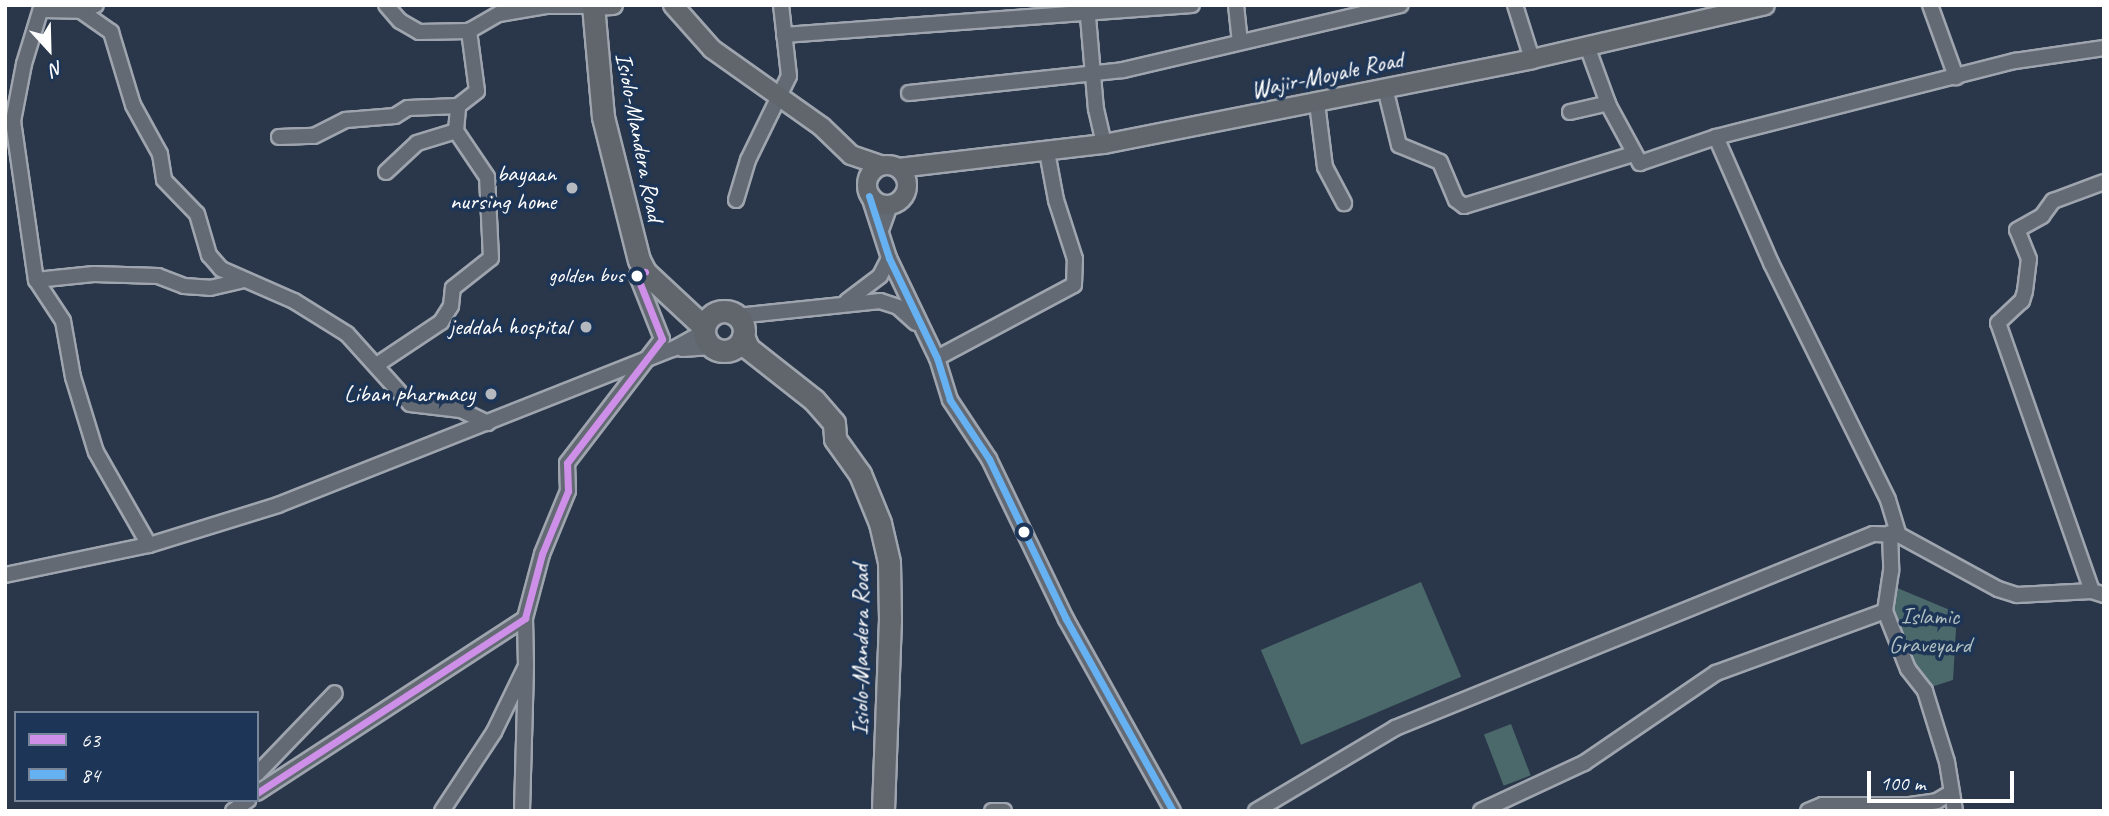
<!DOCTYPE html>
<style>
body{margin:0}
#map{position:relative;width:2109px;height:816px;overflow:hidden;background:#2a374a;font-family:Caveat,sans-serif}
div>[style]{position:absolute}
.green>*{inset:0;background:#4b686b;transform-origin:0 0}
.roads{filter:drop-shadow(2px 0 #9fa5ae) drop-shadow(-2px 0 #9fa5ae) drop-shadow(0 2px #9fa5ae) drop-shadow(0 -2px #9fa5ae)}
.minor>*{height:14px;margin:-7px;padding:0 7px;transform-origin:7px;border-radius:7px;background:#636a74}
.major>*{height:18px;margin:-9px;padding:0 9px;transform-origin:9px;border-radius:9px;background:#60666c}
.major>.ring{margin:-9px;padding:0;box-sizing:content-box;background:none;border:18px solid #60666c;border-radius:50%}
.highway>*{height:21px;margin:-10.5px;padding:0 10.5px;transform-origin:10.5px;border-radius:10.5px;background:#60666c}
.highway>.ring{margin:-10.5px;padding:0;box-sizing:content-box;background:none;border:21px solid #60666c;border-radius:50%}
.bus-1>*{height:7px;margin:-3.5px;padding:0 3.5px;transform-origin:3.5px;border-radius:3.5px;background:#ce8fe9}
.bus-2>*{height:7px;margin:-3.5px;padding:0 3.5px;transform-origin:3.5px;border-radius:3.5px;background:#66b1f2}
.dots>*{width:19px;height:19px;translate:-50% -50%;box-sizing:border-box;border:4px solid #1d3557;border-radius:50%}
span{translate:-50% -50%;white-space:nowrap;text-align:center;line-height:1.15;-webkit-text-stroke:7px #1d3557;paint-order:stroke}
.bus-label{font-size:22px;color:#fff}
.right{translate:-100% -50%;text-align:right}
.street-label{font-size:24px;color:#fff}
.poi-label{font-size:24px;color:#fff}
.park-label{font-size:24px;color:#b0bfbf}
.frame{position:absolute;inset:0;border:7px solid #fff;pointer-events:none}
.legend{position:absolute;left:14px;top:711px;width:245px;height:91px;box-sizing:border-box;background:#1d3557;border:2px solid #77869a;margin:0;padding:9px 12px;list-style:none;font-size:21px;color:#fff}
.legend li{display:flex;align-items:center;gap:14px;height:35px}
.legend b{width:35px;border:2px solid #77869a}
.north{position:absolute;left:14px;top:14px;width:70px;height:70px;-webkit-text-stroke:5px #1d3557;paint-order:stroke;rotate:158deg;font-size:19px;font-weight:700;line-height:28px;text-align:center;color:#fff}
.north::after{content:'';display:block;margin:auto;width:24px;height:32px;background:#fff;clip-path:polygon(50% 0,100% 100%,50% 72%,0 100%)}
.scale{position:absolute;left:1867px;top:771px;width:147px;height:32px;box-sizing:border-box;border:4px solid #fff;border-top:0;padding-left:9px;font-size:21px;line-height:24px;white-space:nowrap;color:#fff;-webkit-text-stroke:5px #1d3557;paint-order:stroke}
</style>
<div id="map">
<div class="green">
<div style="left:1421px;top:582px;width:103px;height:174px;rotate:67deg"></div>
<div style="clip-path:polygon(1895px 587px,1957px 613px,1953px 680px,1931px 687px,1917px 673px,1890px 611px)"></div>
<div style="left:1511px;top:724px;width:55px;height:29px;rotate:69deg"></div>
</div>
<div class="roads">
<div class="minor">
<div style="left:42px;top:5px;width:62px;rotate:107deg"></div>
<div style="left:24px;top:64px;width:58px;rotate:100.9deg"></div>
<div style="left:13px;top:121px;width:161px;rotate:81.8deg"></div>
<div style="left:36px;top:280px;width:49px;rotate:56.6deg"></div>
<div style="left:63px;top:321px;width:57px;rotate:79.9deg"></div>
<div style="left:73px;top:377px;width:78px;rotate:73deg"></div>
<div style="left:96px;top:452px;width:107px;rotate:60.3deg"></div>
<div style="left:82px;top:5px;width:6px;rotate:99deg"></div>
<div style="left:81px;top:11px;width:37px;rotate:35deg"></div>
<div style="left:111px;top:32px;width:76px;rotate:73.2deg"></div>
<div style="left:133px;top:105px;width:56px;rotate:61.1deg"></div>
<div style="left:160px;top:154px;width:26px;rotate:81deg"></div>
<div style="left:164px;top:180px;width:47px;rotate:45.9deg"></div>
<div style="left:197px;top:214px;width:43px;rotate:73.7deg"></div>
<div style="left:209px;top:255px;width:18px;rotate:49deg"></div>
<div style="left:221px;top:269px;width:80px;rotate:23.7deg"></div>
<div style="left:294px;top:301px;width:62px;rotate:31.9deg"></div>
<div style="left:347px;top:334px;width:94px;rotate:48deg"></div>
<div style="left:410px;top:404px;width:51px;rotate:6.7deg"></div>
<div style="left:461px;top:410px;width:30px;rotate:26deg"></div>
<div style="left:386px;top:5px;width:21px;rotate:49deg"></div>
<div style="left:400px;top:21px;width:22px;rotate:30deg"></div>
<div style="left:419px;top:32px;width:50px;rotate:-1.1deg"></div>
<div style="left:469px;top:31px;width:34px;rotate:-30deg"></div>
<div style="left:499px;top:14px;width:49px;rotate:-9.5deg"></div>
<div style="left:547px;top:6px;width:46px"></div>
<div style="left:1087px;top:5px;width:104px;rotate:85.1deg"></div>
<div style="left:1096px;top:109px;width:36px;rotate:77deg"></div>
<div style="left:1236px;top:5px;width:37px;rotate:84deg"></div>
<div style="left:1515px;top:5px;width:57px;rotate:72.5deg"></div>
<div style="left:1930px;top:5px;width:77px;rotate:70.1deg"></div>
<div style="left:42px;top:10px;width:39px;rotate:1deg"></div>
<div style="left:81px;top:11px;width:16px;rotate:-22deg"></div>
<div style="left:784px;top:35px;width:409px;rotate:-4.2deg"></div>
<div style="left:1587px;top:46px;width:64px;rotate:69.9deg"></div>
<div style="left:1609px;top:106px;width:65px;rotate:61.5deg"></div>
<div style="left:1640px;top:163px;width:80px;rotate:-18.9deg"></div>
<div style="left:1716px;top:137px;width:309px;rotate:-14.3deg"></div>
<div style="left:2015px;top:61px;width:90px;rotate:-8.3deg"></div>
<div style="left:1385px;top:88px;width:59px;rotate:76.2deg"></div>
<div style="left:1399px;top:145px;width:44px;rotate:22.5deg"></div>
<div style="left:1440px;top:162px;width:41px;rotate:67.2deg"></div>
<div style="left:1456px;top:200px;width:10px;rotate:37deg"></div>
<div style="left:1464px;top:206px;width:177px;rotate:-17.1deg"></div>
<div style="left:909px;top:93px;width:215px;rotate:-6.1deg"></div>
<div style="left:1123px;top:70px;width:285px;rotate:-13.2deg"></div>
<div style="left:1317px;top:103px;width:64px;rotate:82.9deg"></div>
<div style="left:1325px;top:167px;width:41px;rotate:62.2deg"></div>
<div style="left:1570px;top:112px;width:39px;rotate:-13deg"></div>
<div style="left:279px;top:137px;width:35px;rotate:-2deg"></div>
<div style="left:314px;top:136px;width:36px;rotate:-27deg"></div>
<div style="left:346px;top:120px;width:49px;rotate:-4.7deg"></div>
<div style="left:395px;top:116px;width:15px;rotate:-32deg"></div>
<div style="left:408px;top:108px;width:50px;rotate:-2.3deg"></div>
<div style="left:1716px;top:137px;width:137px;rotate:66.4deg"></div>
<div style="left:1771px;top:263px;width:264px;rotate:63.7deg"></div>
<div style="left:1888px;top:500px;width:37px;rotate:73deg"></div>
<div style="left:386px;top:172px;width:42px;rotate:-43.1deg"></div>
<div style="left:417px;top:143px;width:41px;rotate:-17.1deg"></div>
<div style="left:869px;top:196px;width:65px;rotate:72.1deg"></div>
<div style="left:889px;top:258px;width:111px;rotate:64.4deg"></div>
<div style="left:937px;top:358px;width:44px;rotate:72.8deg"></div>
<div style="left:950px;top:400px;width:71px;rotate:56.5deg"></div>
<div style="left:989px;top:459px;width:178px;rotate:64.3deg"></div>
<div style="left:1066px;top:619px;width:220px;rotate:60.9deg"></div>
<div style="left:736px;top:200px;width:42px;rotate:-73.3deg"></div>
<div style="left:748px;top:160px;width:93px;rotate:-64deg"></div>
<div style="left:789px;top:76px;width:71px;rotate:-96.4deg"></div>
<div style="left:881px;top:230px;width:27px;rotate:-70deg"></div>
<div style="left:36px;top:280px;width:58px;rotate:-5.9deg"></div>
<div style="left:94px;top:274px;width:64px;rotate:1.8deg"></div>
<div style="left:158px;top:276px;width:28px;rotate:21deg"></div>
<div style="left:184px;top:286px;width:26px;rotate:4deg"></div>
<div style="left:210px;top:288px;width:32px;rotate:-13deg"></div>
<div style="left:847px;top:301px;width:41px;rotate:-37.1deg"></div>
<div style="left:880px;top:276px;width:20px;rotate:-63deg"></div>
<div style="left:737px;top:316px;width:144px;rotate:-6deg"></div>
<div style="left:880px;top:301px;width:19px;rotate:18deg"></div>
<div style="left:898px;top:307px;width:24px;rotate:42deg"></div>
<div style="left:682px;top:349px;width:30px;rotate:-4deg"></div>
<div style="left:937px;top:358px;width:155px;rotate:-28.1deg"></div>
<div style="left:1074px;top:285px;width:26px;rotate:-88deg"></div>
<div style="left:1075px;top:259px;width:62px;rotate:-107.9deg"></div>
<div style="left:1056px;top:200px;width:49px;rotate:-100.6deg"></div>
<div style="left:378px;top:364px;width:76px;rotate:-33.7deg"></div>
<div style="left:441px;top:322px;width:19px;rotate:-58deg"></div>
<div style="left:451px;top:306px;width:18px;rotate:-84deg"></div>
<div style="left:453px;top:288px;width:48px;rotate:-38.3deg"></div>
<div style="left:491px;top:258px;width:81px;rotate:-92.8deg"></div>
<div style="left:487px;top:177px;width:55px;rotate:-124deg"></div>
<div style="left:456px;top:131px;width:25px;rotate:-85deg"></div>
<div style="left:458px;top:106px;width:24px;rotate:-38deg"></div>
<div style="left:477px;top:91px;width:61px;rotate:-97.6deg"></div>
<div style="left:1890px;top:533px;width:38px;rotate:88deg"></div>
<div style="left:1891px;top:571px;width:40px;rotate:98.5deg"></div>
<div style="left:1885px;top:611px;width:62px;rotate:68.4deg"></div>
<div style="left:1908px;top:669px;width:28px;rotate:52deg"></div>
<div style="left:1925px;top:691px;width:74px;rotate:72.8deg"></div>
<div style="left:1947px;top:762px;width:50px;rotate:80.7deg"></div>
<div style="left:5px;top:575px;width:147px;rotate:-11.8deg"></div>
<div style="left:149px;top:545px;width:135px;rotate:-17.2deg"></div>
<div style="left:278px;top:505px;width:425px;rotate:-21.6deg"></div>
<div style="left:673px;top:349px;width:35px;rotate:-29deg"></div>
<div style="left:2092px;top:591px;width:284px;rotate:-109.3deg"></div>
<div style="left:1998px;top:323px;width:33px;rotate:-43deg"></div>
<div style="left:2022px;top:301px;width:10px;rotate:-73deg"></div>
<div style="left:2025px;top:291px;width:32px;rotate:-83deg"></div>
<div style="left:2029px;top:259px;width:31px;rotate:-112deg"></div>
<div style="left:2017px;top:230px;width:29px;rotate:-29deg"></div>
<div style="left:2042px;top:216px;width:19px;rotate:-54deg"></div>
<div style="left:2053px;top:201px;width:54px;rotate:-20.4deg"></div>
<div style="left:257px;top:774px;width:112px;rotate:-46.1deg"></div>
<div style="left:257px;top:793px;width:320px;rotate:-33.1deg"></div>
<div style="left:525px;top:618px;width:66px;rotate:-75.1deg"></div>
<div style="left:542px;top:554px;width:68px;rotate:-67.6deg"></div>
<div style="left:568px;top:491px;width:28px;rotate:-92deg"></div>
<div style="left:567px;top:463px;width:156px;rotate:-52.5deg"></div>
<div style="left:662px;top:339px;width:68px;rotate:-111.6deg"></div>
<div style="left:637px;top:276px;width:9px;rotate:-27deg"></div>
<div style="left:233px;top:811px;width:19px;rotate:-36deg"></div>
<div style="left:442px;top:811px;width:95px;rotate:-56.6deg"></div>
<div style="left:494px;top:732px;width:73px;rotate:-64.1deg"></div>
<div style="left:526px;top:666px;width:48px;rotate:-91.2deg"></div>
<div style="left:522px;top:811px;width:140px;rotate:-88.4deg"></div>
<div style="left:992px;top:811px;width:12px"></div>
<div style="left:1256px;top:811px;width:162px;rotate:-30.8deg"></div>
<div style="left:1395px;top:728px;width:516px;rotate:-22.09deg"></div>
<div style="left:1873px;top:534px;width:26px;rotate:2deg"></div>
<div style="left:1899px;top:535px;width:113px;rotate:28.6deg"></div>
<div style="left:1998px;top:589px;width:20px;rotate:18deg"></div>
<div style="left:2017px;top:595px;width:75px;rotate:-3.1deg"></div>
<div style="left:2092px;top:591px;width:13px;rotate:18deg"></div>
<div style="left:1481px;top:811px;width:114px;rotate:-25deg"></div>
<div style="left:1584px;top:763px;width:160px;rotate:-34.3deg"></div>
<div style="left:1716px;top:673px;width:180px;rotate:-20.1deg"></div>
<div style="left:1808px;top:811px;width:15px;rotate:-23deg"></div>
<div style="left:1822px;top:805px;width:88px"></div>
<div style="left:1910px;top:805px;width:27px;rotate:-8deg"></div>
<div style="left:1937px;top:801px;width:17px;rotate:-31deg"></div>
</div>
<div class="major">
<div style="left:673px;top:5px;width:59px;rotate:48.4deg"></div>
<div style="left:712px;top:49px;width:135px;rotate:35.3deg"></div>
<div style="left:822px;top:127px;width:40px;rotate:44deg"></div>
<div style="left:851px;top:155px;width:31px;rotate:19deg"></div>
<div style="left:593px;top:6px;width:20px;rotate:-3deg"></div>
<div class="ring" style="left:867px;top:165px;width:22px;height:22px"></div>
<div style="left:899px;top:168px;width:206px;rotate:-6.7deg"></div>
<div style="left:1104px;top:144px;width:436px;rotate:-11.2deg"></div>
<div style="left:1532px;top:59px;width:239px;rotate:-13deg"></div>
</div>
<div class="highway">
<div style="left:593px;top:5px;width:112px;rotate:84.9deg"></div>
<div style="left:603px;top:117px;width:147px;rotate:75.9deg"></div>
<div style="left:639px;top:260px;width:13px;rotate:63deg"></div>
<div style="left:645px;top:272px;width:81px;rotate:43deg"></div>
<div class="ring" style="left:704px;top:311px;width:19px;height:19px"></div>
<div style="left:743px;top:336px;width:13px;rotate:67deg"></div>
<div style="left:748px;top:348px;width:84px;rotate:38.2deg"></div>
<div style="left:814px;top:400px;width:30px;rotate:49deg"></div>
<div style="left:834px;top:423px;width:16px;rotate:86deg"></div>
<div style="left:835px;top:439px;width:43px;rotate:54.5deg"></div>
<div style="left:860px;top:474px;width:53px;rotate:67.8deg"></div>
<div style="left:880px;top:523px;width:40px;rotate:77deg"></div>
<div style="left:889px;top:562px;width:57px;rotate:89deg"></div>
<div style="left:890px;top:619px;width:192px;rotate:92.1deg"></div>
</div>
</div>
<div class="bus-1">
<div style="left:257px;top:793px;width:320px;rotate:-33.1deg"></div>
<div style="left:525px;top:618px;width:66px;rotate:-75.1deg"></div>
<div style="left:542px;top:554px;width:68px;rotate:-67.6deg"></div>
<div style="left:568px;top:491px;width:28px;rotate:-92deg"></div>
<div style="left:567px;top:463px;width:156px;rotate:-52.5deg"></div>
<div style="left:662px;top:339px;width:68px;rotate:-111.6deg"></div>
<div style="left:637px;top:276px;width:9px;rotate:-27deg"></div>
</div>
<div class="bus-2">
<div style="left:869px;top:196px;width:65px;rotate:72.1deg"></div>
<div style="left:889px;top:258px;width:111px;rotate:64.4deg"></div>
<div style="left:937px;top:358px;width:44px;rotate:72.8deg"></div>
<div style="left:950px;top:400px;width:71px;rotate:56.5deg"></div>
<div style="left:989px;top:459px;width:178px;rotate:64.3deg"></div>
<div style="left:1066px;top:619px;width:220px;rotate:60.9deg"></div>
</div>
<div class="dots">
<div style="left:572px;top:188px;background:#b4b9c0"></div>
<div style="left:637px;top:276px;background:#fff"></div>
<div style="left:586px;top:327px;background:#b4b9c0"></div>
<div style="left:491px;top:394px;background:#b4b9c0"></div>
<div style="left:1024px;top:532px;background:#fff"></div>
</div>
<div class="bus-label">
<span class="right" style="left:624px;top:276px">golden bus</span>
</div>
<div class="street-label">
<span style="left:1327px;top:75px;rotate:-12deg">Wajir-Moyale Road</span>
<span style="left:639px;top:137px;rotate:79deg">Isiolo-Mandera Road</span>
<span style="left:861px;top:650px;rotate:-90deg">Isiolo-Mandera Road</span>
</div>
<div class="poi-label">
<span class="right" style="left:556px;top:188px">bayaan<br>nursing home</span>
<span class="right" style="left:570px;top:327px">jeddah hospital</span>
<span class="right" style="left:475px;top:394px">Liban pharmacy</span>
</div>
<div class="park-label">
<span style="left:1930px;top:631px">Islamic<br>Graveyard</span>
</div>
<div class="frame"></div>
<ul class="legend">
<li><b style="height:9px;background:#ce8fe9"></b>63</li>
<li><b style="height:9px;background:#66b1f2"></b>84</li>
</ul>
<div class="north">N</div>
<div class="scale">100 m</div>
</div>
